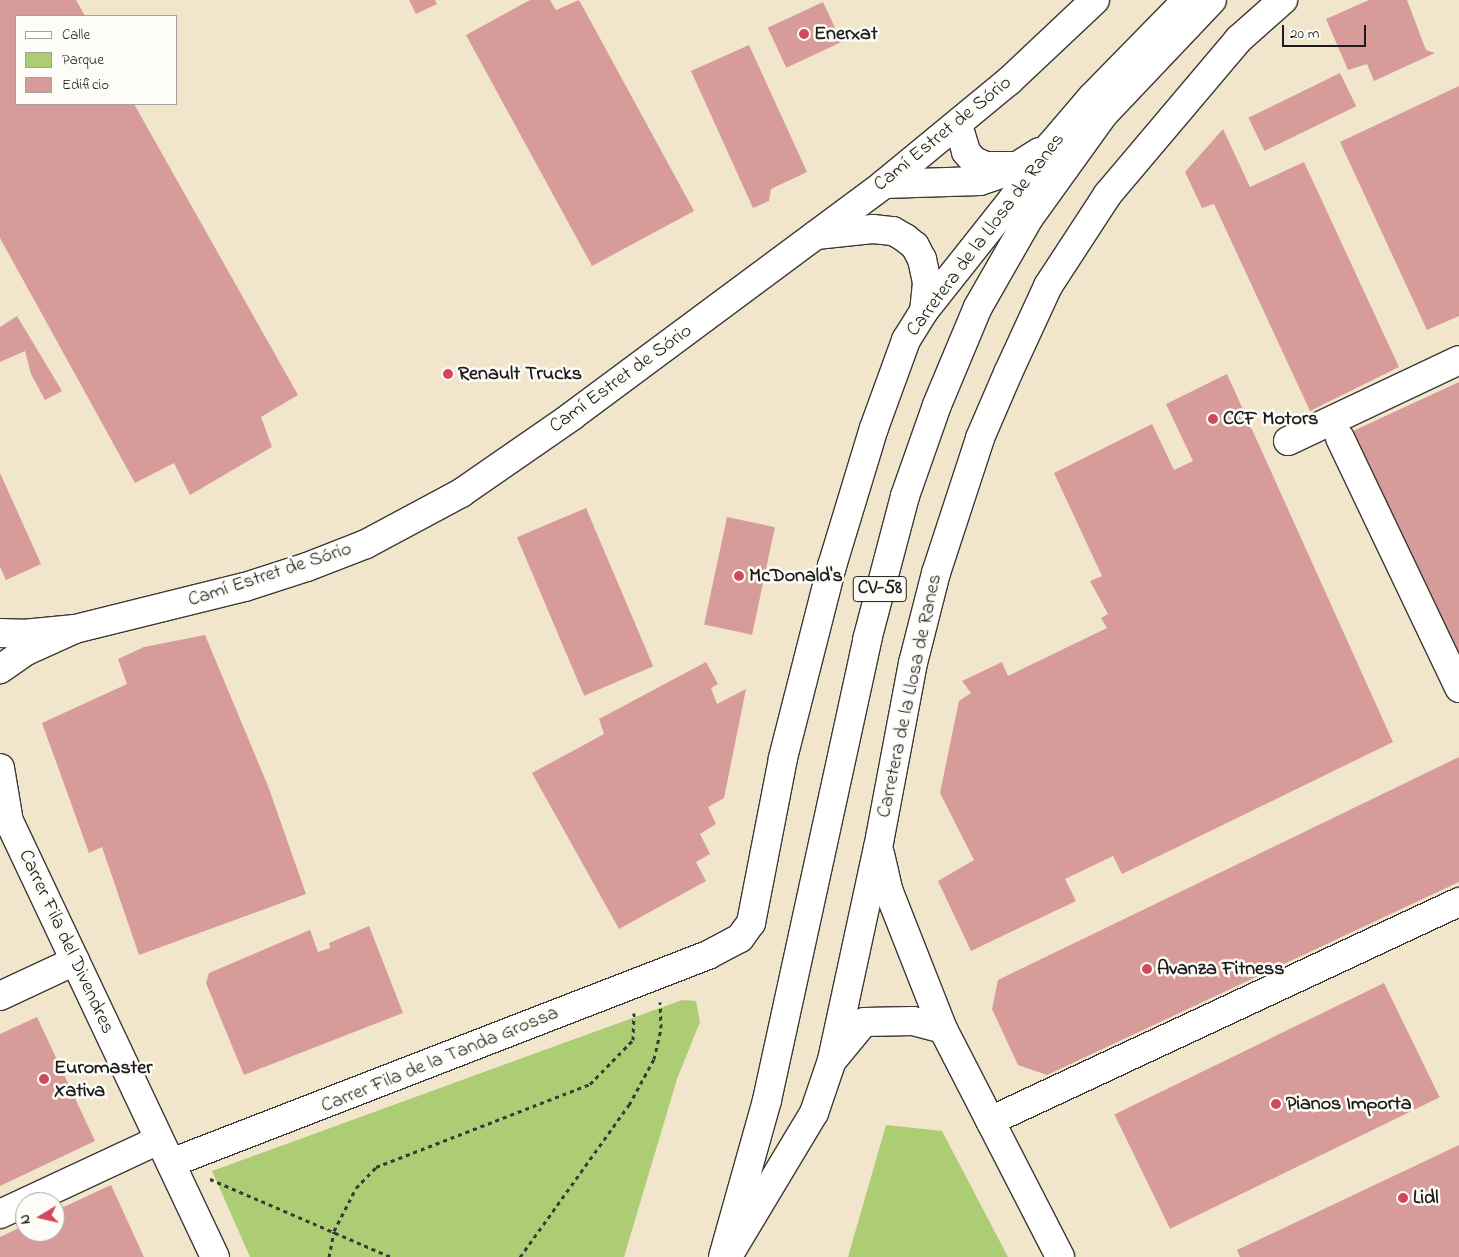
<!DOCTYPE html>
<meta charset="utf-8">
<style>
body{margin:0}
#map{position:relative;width:1459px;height:1257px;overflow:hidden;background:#f1e6cc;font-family:"Indie Flower",sans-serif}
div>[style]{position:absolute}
.green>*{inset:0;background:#adcd75}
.building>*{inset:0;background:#d79c99;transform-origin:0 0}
.path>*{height:3px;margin-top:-1.5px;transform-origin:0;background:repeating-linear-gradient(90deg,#3c3a36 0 4px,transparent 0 8px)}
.roads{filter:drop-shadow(1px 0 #3c3a36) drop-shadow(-1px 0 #3c3a36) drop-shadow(0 1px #3c3a36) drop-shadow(0 -1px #3c3a36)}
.minor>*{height:28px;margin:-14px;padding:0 14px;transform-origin:14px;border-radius:14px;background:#fff}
.major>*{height:28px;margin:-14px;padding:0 14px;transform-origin:14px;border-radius:14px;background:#fff}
.dots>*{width:14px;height:14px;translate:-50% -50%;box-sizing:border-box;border:2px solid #fdfcf7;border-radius:50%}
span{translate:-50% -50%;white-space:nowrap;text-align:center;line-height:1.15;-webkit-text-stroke:5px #fdfcf7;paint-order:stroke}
.shield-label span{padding:1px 4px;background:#fdfcf7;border:1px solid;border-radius:4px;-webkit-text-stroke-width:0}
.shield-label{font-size:19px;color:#1c1c1c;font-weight:700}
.poi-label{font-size:20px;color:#1c1c1c;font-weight:700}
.left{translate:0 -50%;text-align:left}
.street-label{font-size:20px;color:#1c1c1c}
.legend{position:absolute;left:15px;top:15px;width:162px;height:90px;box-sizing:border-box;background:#fdfcf7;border:1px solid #a3a29f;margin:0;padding:6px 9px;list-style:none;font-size:15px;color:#1c1c1c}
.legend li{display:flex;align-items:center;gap:10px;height:25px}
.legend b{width:25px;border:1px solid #a3a29f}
.north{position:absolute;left:15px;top:1192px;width:50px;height:50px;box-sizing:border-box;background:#fdfcf7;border:1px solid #a3a29f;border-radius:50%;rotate:261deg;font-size:14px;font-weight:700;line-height:20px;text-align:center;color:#1c1c1c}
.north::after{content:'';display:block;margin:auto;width:18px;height:22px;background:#d1495b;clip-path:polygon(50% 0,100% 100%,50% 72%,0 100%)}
.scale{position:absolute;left:1282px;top:25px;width:84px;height:22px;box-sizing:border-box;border:2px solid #1c1c1c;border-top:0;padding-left:6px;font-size:15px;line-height:18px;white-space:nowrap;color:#1c1c1c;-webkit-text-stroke:4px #fdfcf7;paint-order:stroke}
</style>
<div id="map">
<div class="green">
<div style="clip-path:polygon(682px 1000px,696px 1001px,700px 1022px,677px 1079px,624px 1257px,250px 1257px,212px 1171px)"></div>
<div style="clip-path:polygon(886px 1125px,942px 1131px,1008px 1257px,848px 1257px)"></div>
</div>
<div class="building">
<div style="clip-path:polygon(0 0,76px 0,85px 16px,16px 16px,16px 104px,134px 104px,298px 395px,261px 417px,272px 447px,190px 495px,174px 463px,135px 483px,0 238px)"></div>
<div style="clip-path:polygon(409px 0,435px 0,437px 4px,416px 14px)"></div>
<div style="clip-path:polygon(530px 0,550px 0,556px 10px,579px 0,694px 211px,592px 266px,466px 35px)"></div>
<div style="clip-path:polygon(1369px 0,1407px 0,1426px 50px,1435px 53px,1374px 81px,1367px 64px,1348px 70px,1326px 19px)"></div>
<div style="left:823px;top:2px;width:44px;height:61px;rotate:65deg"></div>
<div style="clip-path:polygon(749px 45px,807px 172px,771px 189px,769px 201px,753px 208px,691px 71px)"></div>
<div style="left:1340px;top:73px;width:37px;height:102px;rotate:64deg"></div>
<div style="clip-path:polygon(1459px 86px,1459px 316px,1427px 330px,1340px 142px)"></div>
<div style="clip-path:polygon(1223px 129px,1250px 187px,1304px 162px,1399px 367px,1310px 411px,1214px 204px,1202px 208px,1185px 172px)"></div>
<div style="clip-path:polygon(17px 316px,62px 391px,45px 400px,31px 374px,25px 351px,0 362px,0 327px)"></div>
<div style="clip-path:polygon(1227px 374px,1393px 742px,1122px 874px,1113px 856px,1065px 879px,1076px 901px,971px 951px,938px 881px,974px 860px,940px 793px,959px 701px,971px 693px,962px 681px,1002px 662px,1008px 676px,1107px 628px,1101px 618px,1108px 614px,1090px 581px,1102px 576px,1054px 473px,1152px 424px,1174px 470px,1193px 461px,1166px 404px)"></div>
<div style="clip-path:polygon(1459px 382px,1459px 661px,1353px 431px)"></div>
<div style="clip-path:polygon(0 473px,41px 564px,6px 580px,0 567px)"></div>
<div style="left:586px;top:508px;width:172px;height:75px;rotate:67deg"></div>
<div style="left:727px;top:517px;width:49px;height:110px;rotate:12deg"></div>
<div style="clip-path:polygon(205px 635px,268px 786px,306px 894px,139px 955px,102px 847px,89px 853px,42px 723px,127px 684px,118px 659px,144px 647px)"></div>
<div style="clip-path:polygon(706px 662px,718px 684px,711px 688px,717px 704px,746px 689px,724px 798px,708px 807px,716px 824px,700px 834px,710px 854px,696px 862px,706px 881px,619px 929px,532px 773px,604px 734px,599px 719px)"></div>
<div style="clip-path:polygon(1459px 757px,1459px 882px,1047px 1075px,1018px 1065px,992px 1009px,998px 980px)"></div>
<div style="clip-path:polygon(369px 926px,403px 1013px,244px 1075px,206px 983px,209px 973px,310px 930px,318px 952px,330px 948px,329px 943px)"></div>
<div style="left:1384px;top:983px;width:127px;height:300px;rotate:64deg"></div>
<div style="clip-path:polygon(37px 1017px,95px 1141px,0 1186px,0 1034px)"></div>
<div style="clip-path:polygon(1459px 1145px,1459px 1257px,1240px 1257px,1237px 1250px)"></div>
<div style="clip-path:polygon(111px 1185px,144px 1257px,0 1257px,0 1237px,25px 1225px,25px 1232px,55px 1232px,55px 1211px)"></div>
</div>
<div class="path">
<div style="left:210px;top:1179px;width:197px;rotate:23.3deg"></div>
<div style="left:329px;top:1257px;width:26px;rotate:-79deg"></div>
<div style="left:334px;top:1231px;width:48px;rotate:-62.9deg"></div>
<div style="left:356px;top:1188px;width:29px;rotate:-46deg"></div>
<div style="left:376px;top:1167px;width:230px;rotate:-21.2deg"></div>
<div style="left:590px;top:1084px;width:62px;rotate:-45.7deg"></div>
<div style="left:633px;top:1040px;width:27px;rotate:-88deg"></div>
<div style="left:520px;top:1257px;width:187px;rotate:-54.4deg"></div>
<div style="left:629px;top:1105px;width:52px;rotate:-61.5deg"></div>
<div style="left:654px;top:1059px;width:32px;rotate:-77deg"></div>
<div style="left:661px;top:1028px;width:26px;rotate:-92deg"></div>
</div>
<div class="roads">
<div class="minor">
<div style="left:958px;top:125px;width:28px;rotate:73deg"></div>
<div style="left:966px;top:152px;width:12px;rotate:48deg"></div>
<div style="left:974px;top:161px;width:13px;rotate:23deg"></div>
<div style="left:986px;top:166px;width:26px"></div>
<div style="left:884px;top:184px;width:96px;rotate:-1.8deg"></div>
<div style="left:980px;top:181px;width:31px;rotate:-19deg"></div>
<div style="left:1009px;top:171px;width:36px;rotate:-32deg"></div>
<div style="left:816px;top:235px;width:57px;rotate:-6deg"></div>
<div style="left:873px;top:229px;width:20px;rotate:6deg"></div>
<div style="left:893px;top:231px;width:14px;rotate:30deg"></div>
<div style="left:905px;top:238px;width:13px;rotate:39deg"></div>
<div style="left:915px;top:246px;width:15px;rotate:62deg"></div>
<div style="left:922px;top:259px;width:25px;rotate:78deg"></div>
<div style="left:927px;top:283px;width:28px;rotate:96deg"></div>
<div style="left:1340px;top:438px;width:277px;rotate:64.5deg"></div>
<div style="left:1288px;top:441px;width:189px;rotate:-25.3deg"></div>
<div style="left:75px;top:629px;width:175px;rotate:-13.9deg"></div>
<div style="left:245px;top:587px;width:65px;rotate:-17.9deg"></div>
<div style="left:307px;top:567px;width:63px;rotate:-21.3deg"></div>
<div style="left:366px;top:544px;width:108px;rotate:-28.2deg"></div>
<div style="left:461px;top:493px;width:135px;rotate:-34.7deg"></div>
<div style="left:572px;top:416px;width:389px;rotate:-36.6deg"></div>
<div style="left:884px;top:184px;width:162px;rotate:-39.5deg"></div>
<div style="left:1009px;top:81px;width:118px;rotate:-43.3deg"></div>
<div style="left:0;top:633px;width:23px;rotate:2deg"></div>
<div style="left:23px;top:634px;width:52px;rotate:-5.5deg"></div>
<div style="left:75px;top:629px;width:54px;rotate:155.8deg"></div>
<div style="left:26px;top:651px;width:32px;rotate:145deg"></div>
<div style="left:0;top:768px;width:49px;rotate:80.5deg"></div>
<div style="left:0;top:802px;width:503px;rotate:64.71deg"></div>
<div style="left:880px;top:854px;width:39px;rotate:77deg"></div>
<div style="left:889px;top:892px;width:147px;rotate:68.5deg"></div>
<div style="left:943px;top:1029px;width:256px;rotate:62.8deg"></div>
<div style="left:0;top:996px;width:83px;rotate:-25deg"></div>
<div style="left:835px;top:1057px;width:45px;rotate:-50.4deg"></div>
<div style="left:864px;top:1022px;width:49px;rotate:-1.2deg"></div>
<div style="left:913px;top:1021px;width:31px;rotate:15deg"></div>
<div style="left:990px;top:1121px;width:518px;rotate:-25.03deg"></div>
<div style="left:171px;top:1163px;width:576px;rotate:-21.17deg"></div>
<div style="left:708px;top:955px;width:36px;rotate:-28deg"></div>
<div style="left:740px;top:938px;width:19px;rotate:-54deg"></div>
<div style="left:751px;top:923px;width:168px;rotate:-79deg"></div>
<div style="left:783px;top:758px;width:198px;rotate:-75.7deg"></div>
<div style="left:832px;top:566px;width:144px;rotate:-73.1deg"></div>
<div style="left:874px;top:428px;width:94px;rotate:-70deg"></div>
<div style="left:906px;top:340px;width:34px;rotate:-58deg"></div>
<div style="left:924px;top:311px;width:142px;rotate:-51.6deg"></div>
<div style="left:1012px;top:200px;width:66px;rotate:-54.9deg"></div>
<div style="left:1050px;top:146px;width:65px;rotate:-49.4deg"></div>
<div style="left:1092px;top:97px;width:136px;rotate:-45.6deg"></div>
<div style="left:0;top:1214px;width:175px;rotate:-25deg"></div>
<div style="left:728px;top:1256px;width:167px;rotate:-59deg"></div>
<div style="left:814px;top:1113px;width:56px;rotate:-71.2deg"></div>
<div style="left:832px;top:1060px;width:217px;rotate:-77.8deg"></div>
<div style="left:878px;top:848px;width:188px;rotate:-79.3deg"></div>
<div style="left:913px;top:663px;width:93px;rotate:-75.7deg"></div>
<div style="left:936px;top:573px;width:142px;rotate:-71.9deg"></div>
<div style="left:980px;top:438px;width:71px;rotate:-66.7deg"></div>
<div style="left:1008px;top:373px;width:96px;rotate:-65.3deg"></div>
<div style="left:1048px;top:286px;width:110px;rotate:-56.9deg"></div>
<div style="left:1108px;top:194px;width:203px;rotate:-49.8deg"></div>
<div style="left:1239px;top:39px;width:59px;rotate:-41.6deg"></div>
</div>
<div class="major">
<div style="left:723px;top:1257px;width:163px;rotate:-74.3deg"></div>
<div style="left:767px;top:1100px;width:471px;rotate:-77.7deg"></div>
<div style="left:867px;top:640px;width:149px;rotate:-75.2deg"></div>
<div style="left:905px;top:496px;width:96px;rotate:-70.6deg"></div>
<div style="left:937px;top:405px;width:106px;rotate:-67.3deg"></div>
<div style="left:978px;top:307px;width:103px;rotate:-60.2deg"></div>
<div style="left:1029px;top:218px;width:127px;rotate:-54.3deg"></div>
<div style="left:1103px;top:115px;width:158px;rotate:-46.5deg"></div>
</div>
</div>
<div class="dots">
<div style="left:804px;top:34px;background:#d1495b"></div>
<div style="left:448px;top:374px;background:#d1495b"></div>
<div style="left:1213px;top:419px;background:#d1495b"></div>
<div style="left:739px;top:576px;background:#d1495b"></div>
<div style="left:1147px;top:969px;background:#d1495b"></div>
<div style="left:44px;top:1079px;background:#d1495b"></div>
<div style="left:1276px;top:1104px;background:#d1495b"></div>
<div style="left:1403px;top:1198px;background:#d1495b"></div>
</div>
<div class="shield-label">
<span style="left:880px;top:589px">CV-58</span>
</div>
<div class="poi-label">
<span class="left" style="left:814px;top:34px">Enerxat</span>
<span class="left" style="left:458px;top:374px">Renault Trucks</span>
<span class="left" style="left:1223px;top:419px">CCF Motors</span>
<span class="left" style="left:749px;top:576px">McDonald's</span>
<span class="left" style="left:1157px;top:969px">Avanza Fitness</span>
<span class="left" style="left:54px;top:1080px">Euromaster<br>Xativa</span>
<span class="left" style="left:1286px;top:1104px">Pianos Importa</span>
<span class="left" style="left:1413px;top:1198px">Lidl</span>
</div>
<div class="street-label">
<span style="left:943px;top:134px;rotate:-39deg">Camí Estret de Sório</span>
<span style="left:986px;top:235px;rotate:-53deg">Carretera de la Llosa de Ranes</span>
<span style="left:621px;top:379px;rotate:-36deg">Camí Estret de Sório</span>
<span style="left:270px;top:575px;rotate:-18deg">Camí Estret de Sório</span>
<span style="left:910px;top:696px;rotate:-78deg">Carretera de la Llosa de Ranes</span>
<span style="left:66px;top:942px;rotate:65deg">Carrer Fila del Divendres</span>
<span style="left:440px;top:1060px;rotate:-22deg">Carrer Fila de la Tanda Grossa</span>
</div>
<ul class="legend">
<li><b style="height:6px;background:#fff"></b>Calle</li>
<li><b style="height:14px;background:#adcd75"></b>Parque</li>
<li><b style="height:14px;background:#d79c99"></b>Edificio</li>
</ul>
<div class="north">N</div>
<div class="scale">20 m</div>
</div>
